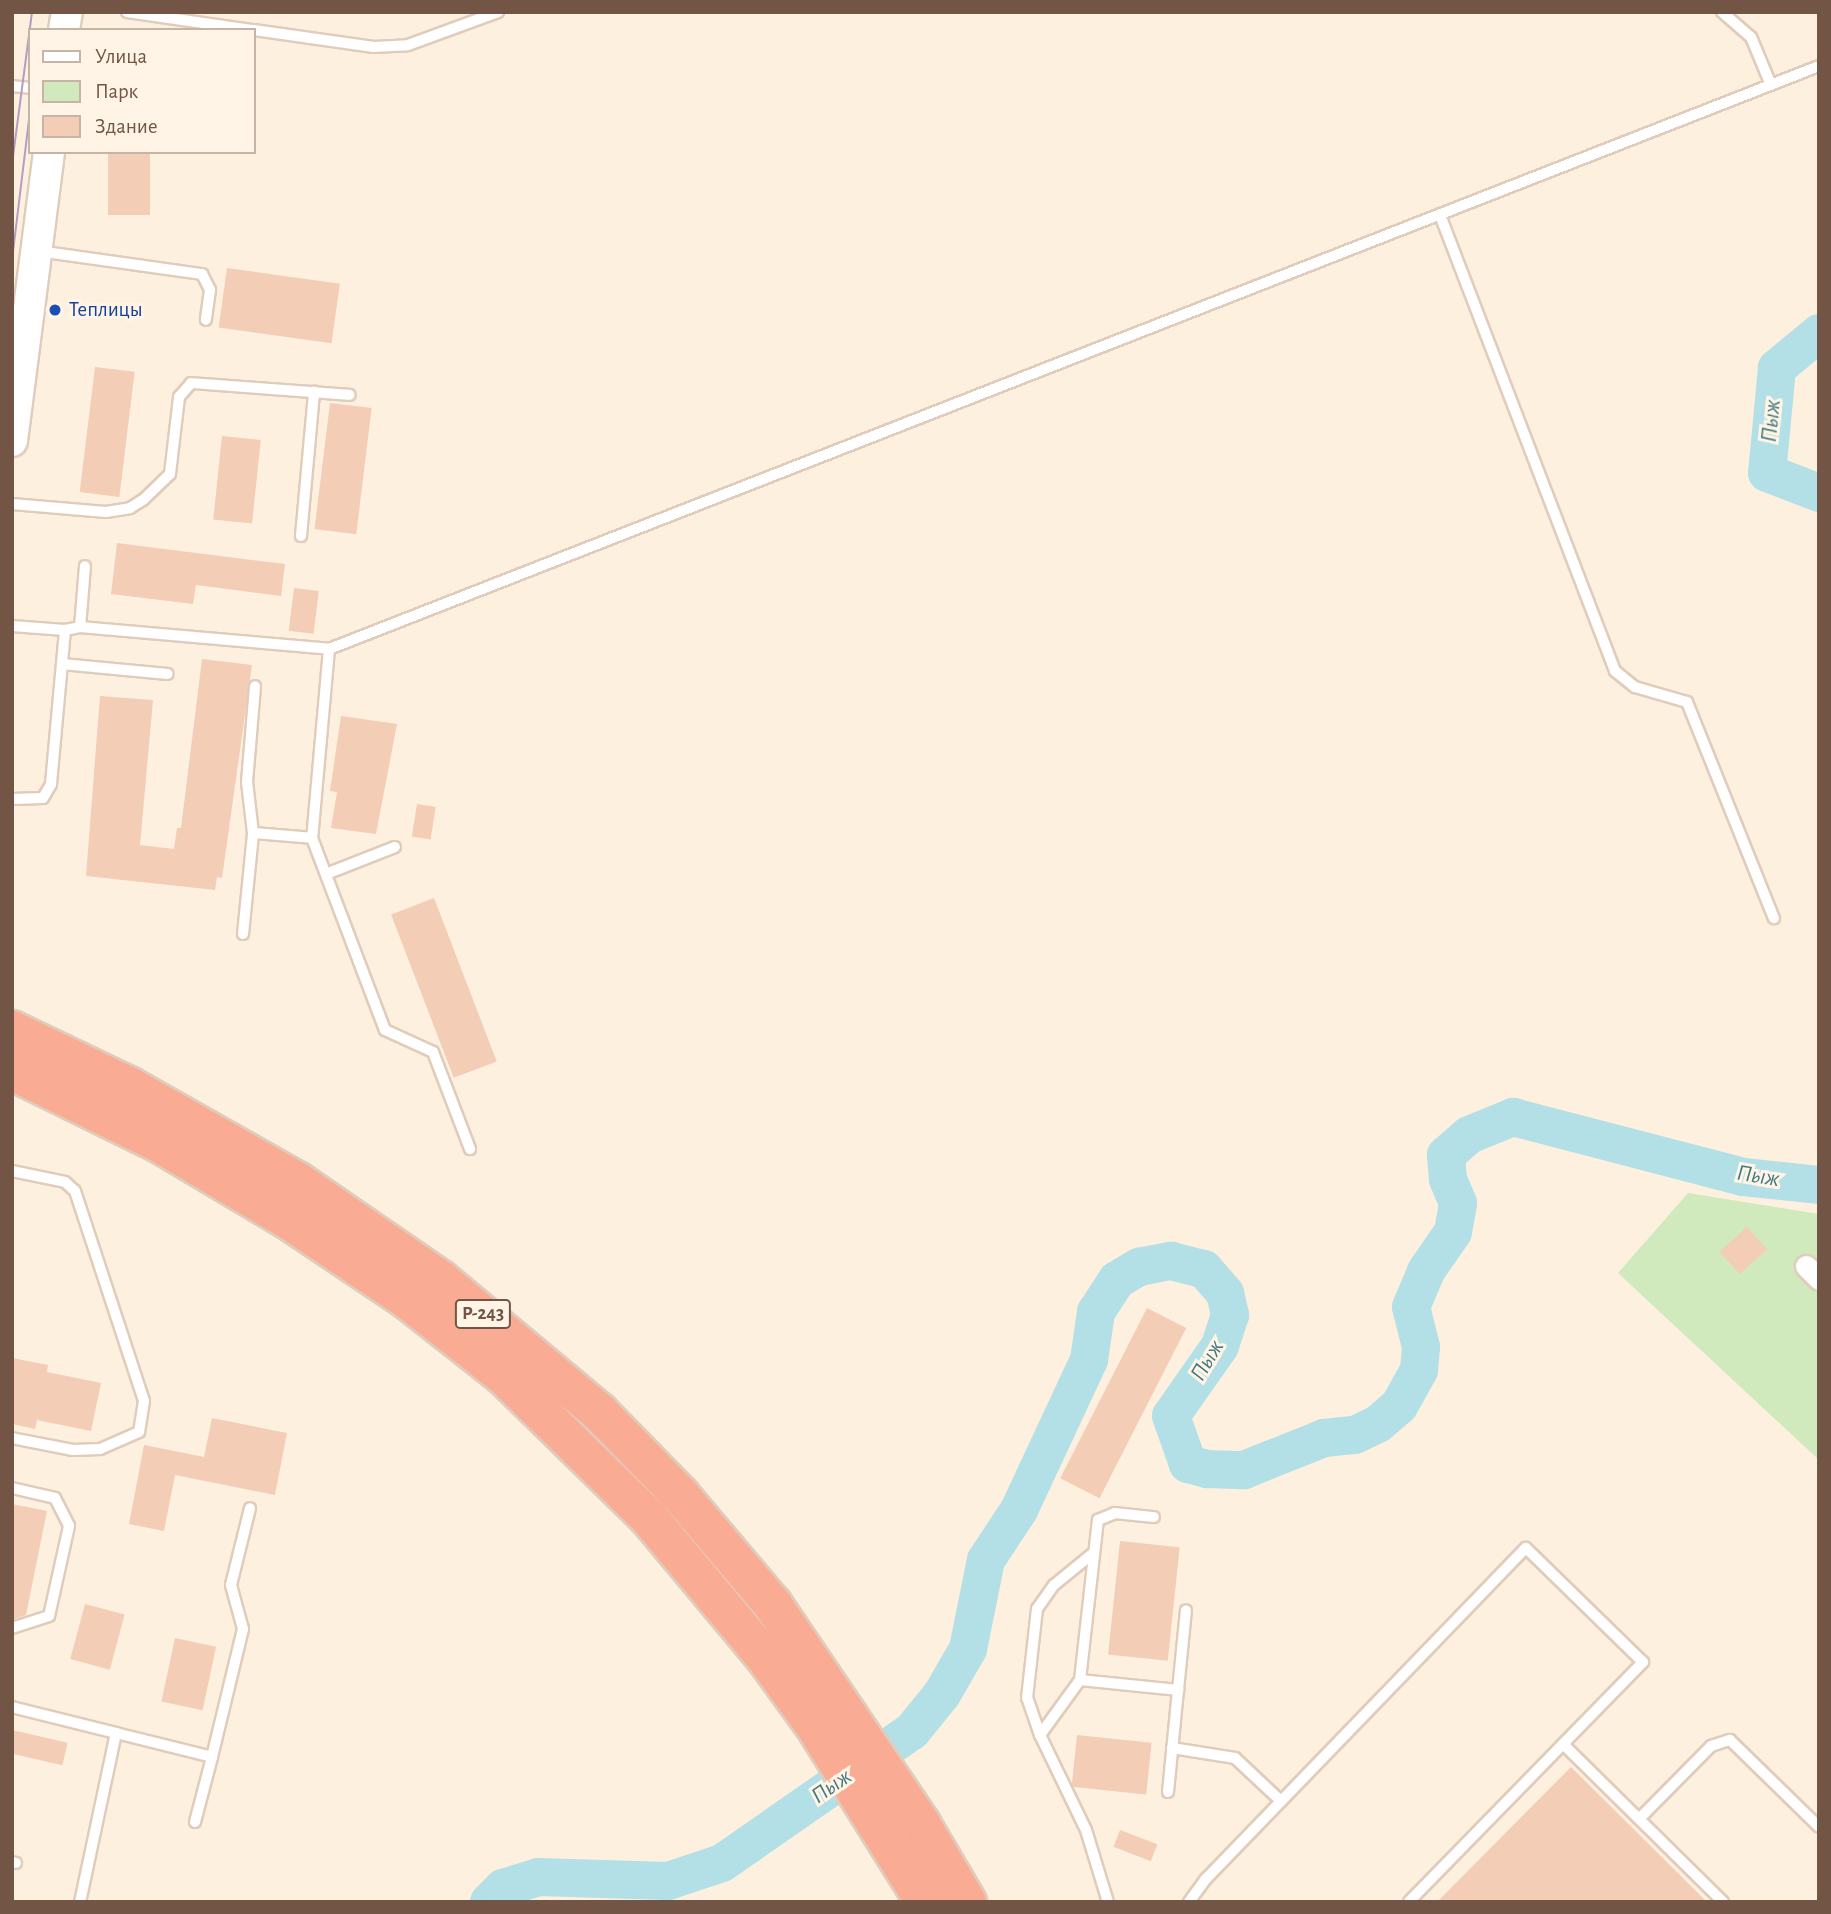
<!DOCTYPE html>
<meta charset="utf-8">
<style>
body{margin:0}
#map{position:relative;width:1831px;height:1914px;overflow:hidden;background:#fdf0df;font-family:"Alegreya Sans",sans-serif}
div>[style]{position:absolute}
.green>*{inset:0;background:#d0eabd}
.river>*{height:38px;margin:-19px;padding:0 19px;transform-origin:19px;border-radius:19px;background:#b3dfe6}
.building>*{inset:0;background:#f3cdb6;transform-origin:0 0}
.roads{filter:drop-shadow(2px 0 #e0ccbb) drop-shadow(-2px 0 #e0ccbb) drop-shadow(0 2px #e0ccbb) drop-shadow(0 -2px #e0ccbb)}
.lane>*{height:10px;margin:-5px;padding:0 5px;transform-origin:5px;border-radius:5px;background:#fff}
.street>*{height:21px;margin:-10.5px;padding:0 10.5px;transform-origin:10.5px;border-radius:10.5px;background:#fff}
.secondary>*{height:30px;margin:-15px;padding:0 15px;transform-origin:15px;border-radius:15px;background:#fff}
.highway>*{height:38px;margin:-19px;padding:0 19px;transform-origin:19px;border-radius:19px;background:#f9ac93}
.tram>*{height:2px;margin:-1px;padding:0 1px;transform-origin:1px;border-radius:1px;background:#b29ec5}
.dots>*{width:19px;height:19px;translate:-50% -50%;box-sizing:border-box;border:4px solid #fff4e5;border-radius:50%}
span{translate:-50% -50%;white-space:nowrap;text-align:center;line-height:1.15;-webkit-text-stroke:6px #fff4e5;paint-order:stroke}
.shield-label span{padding:2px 5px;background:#fff4e5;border:2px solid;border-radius:5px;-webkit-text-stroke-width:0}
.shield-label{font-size:19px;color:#735546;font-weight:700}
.transit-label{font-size:21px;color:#164399}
.left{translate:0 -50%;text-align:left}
.water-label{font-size:23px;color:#3d7780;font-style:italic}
.frame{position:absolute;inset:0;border:14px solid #735546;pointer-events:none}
.legend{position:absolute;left:28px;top:28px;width:228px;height:126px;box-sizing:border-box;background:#fff4e5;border:2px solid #c7b4a5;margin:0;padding:9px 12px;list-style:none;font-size:21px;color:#735546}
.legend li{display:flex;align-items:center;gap:14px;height:35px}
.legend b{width:35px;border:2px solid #c7b4a5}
</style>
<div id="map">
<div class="green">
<div style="clip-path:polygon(1688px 1193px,1819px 1214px,1819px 1460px,1618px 1273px)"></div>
</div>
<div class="river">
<div style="left:1819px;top:333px;width:55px;rotate:140.2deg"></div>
<div style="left:1777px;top:368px;width:105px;rotate:95.4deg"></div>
<div style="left:1767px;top:473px;width:56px;rotate:21deg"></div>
<div style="left:489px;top:1902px;width:20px;rotate:-45deg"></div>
<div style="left:503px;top:1888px;width:37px;rotate:-17deg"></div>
<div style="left:538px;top:1877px;width:130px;rotate:1.8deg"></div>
<div style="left:668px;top:1881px;width:57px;rotate:-18.4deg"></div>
<div style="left:722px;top:1863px;width:231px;rotate:-34.8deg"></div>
<div style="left:912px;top:1731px;width:48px;rotate:-51deg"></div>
<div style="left:942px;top:1694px;width:52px;rotate:-60deg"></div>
<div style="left:968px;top:1649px;width:91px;rotate:-78.6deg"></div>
<div style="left:986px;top:1560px;width:60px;rotate:-56.6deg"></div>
<div style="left:1019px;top:1510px;width:166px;rotate:-65deg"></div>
<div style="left:1089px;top:1360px;width:49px;rotate:-81.7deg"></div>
<div style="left:1096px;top:1312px;width:38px;rotate:-57deg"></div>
<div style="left:1117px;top:1280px;width:26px;rotate:-31deg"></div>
<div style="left:1139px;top:1267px;width:33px;rotate:-11deg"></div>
<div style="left:1171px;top:1261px;width:34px;rotate:14deg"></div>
<div style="left:1204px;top:1269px;width:32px;rotate:49deg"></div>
<div style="left:1225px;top:1293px;width:23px;rotate:77deg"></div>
<div style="left:1230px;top:1315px;width:33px;rotate:108deg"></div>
<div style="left:1220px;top:1346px;width:85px;rotate:125deg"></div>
<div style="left:1171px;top:1416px;width:51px;rotate:70.5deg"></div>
<div style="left:1188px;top:1464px;width:20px;rotate:15deg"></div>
<div style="left:1207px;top:1469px;width:37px;rotate:2deg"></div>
<div style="left:1244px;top:1470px;width:86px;rotate:-21.8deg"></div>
<div style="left:1324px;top:1438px;width:31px;rotate:-6deg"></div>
<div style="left:1355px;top:1435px;width:25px;rotate:-26deg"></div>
<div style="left:1378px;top:1424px;width:28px;rotate:-41deg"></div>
<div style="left:1399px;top:1406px;width:41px;rotate:-60.9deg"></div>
<div style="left:1419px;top:1370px;width:23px;rotate:-85deg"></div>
<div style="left:1421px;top:1347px;width:41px;rotate:-104deg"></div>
<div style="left:1411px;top:1307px;width:39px;rotate:-67deg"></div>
<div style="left:1426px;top:1271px;width:47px;rotate:-55.3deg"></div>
<div style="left:1453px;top:1232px;width:29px;rotate:-80deg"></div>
<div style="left:1458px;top:1203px;width:26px;rotate:-113deg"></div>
<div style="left:1448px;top:1179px;width:24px;rotate:-95deg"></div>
<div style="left:1446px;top:1155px;width:30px;rotate:-41deg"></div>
<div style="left:1469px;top:1135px;width:48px;rotate:-22.2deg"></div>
<div style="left:1513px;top:1117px;width:238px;rotate:14.6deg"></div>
<div style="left:1743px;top:1177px;width:76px;rotate:6deg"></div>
</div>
<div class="building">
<div style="left:108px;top:152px;width:42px;height:63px"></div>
<div style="left:227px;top:268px;width:114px;height:60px;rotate:8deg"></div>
<div style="left:95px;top:367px;width:40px;height:126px;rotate:7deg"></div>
<div style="left:330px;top:403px;width:42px;height:127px;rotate:7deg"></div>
<div style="left:222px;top:436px;width:39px;height:84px;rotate:6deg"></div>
<div style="clip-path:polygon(117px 543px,285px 564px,281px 596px,196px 585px,193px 604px,111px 594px)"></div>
<div style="left:294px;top:588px;width:25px;height:43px;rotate:7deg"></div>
<div style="clip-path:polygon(202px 659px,252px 665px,222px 878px,217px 877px,215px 890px,86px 876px,100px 696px,153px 700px,140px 845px,174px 849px,177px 828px,181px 828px)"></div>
<div style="clip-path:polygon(341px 716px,397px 724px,376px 834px,331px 828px,337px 792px,330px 791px)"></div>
<div style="left:417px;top:804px;width:19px;height:33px;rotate:9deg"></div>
<div style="left:434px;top:898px;width:175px;height:46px;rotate:69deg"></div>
<div style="left:1747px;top:1227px;width:30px;height:37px;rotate:48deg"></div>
<div style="left:1147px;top:1308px;width:44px;height:191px;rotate:27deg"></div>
<div style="clip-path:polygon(12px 1358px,48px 1365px,47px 1372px,101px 1383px,91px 1431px,37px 1420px,35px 1429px,12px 1424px)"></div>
<div style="clip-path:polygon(212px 1418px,287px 1433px,275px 1495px,175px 1475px,164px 1531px,129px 1524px,144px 1445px,204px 1457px)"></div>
<div style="clip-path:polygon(12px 1504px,47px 1511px,26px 1615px,12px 1620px)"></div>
<div style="left:1120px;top:1541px;width:60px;height:114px;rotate:6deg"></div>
<div style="left:85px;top:1604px;width:41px;height:57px;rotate:15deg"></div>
<div style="left:175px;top:1638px;width:42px;height:65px;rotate:12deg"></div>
<div style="left:12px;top:1730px;width:57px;height:23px;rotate:13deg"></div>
<div style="left:1077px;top:1735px;width:75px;height:52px;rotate:6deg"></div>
<div style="clip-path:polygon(1571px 1767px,1707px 1902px,1437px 1902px)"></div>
<div style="left:1120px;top:1830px;width:40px;height:18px;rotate:21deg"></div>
</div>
<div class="roads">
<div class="lane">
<div style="left:127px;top:12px;width:126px;rotate:8.2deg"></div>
<div style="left:1722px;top:12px;width:38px;rotate:41deg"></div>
<div style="left:1751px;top:37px;width:52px;rotate:67.4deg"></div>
<div style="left:254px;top:30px;width:121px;rotate:8.1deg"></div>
<div style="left:374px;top:47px;width:34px;rotate:-3deg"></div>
<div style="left:408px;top:45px;width:96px;rotate:-20.1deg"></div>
<div style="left:12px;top:86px;width:18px;rotate:6deg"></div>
<div style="left:1440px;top:215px;width:488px;rotate:69deg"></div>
<div style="left:1615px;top:671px;width:26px;rotate:39deg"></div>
<div style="left:1635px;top:687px;width:54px;rotate:16.1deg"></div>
<div style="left:1687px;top:702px;width:233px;rotate:68.1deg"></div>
<div style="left:38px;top:251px;width:166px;rotate:8deg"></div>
<div style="left:202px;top:274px;width:18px;rotate:63deg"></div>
<div style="left:210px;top:290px;width:30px;rotate:98deg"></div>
<div style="left:12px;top:504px;width:94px;rotate:4.9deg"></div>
<div style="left:106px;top:512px;width:24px;rotate:-9deg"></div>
<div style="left:130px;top:508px;width:15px;rotate:-32deg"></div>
<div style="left:143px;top:500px;width:37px;rotate:-44deg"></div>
<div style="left:170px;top:474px;width:78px;rotate:-83.3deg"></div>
<div style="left:179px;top:397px;width:18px;rotate:-49deg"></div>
<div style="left:191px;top:383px;width:159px;rotate:4.3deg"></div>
<div style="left:301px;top:536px;width:145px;rotate:-84.8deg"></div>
<div style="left:12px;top:626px;width:53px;rotate:4.3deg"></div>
<div style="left:65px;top:630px;width:15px;rotate:-11deg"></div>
<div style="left:80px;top:627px;width:250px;rotate:5deg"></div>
<div style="left:329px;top:649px;width:190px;rotate:95.1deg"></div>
<div style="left:312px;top:838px;width:205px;rotate:69.2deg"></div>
<div style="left:385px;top:1030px;width:53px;rotate:24.6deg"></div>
<div style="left:433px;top:1052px;width:104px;rotate:69.1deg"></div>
<div style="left:80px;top:627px;width:61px;rotate:-85.3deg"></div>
<div style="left:329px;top:649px;width:1600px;rotate:-21.37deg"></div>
<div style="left:62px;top:664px;width:106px;rotate:5.4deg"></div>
<div style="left:12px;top:799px;width:31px;rotate:-2deg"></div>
<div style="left:43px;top:798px;width:16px;rotate:-60deg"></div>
<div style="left:51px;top:784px;width:155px;rotate:-84.8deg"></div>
<div style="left:253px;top:833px;width:51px;rotate:-96.7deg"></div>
<div style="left:247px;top:782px;width:96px;rotate:-85.2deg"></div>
<div style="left:326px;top:874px;width:74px;rotate:-21.4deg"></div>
<div style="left:243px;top:934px;width:101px;rotate:-84.3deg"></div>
<div style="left:253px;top:833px;width:59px;rotate:4.8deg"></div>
<div style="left:12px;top:1171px;width:54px;rotate:11.7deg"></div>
<div style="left:65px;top:1182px;width:13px;rotate:42deg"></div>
<div style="left:75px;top:1191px;width:221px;rotate:71.8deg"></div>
<div style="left:144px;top:1401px;width:31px;rotate:99deg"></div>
<div style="left:139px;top:1432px;width:43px;rotate:156.4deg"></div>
<div style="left:100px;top:1449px;width:27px;rotate:178deg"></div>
<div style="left:73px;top:1450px;width:62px;rotate:-168.9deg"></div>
<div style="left:12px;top:1488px;width:44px;rotate:13.1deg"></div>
<div style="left:55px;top:1498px;width:31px;rotate:63deg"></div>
<div style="left:69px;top:1526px;width:92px;rotate:102.5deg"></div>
<div style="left:49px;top:1616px;width:39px;rotate:162deg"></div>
<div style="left:1080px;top:1680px;width:99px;rotate:5.8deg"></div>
<div style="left:1178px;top:1690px;width:80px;rotate:-84.3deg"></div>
<div style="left:12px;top:1707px;width:107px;rotate:14deg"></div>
<div style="left:116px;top:1733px;width:173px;rotate:102deg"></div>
<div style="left:116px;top:1733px;width:99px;rotate:14deg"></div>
<div style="left:212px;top:1757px;width:132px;rotate:-76.4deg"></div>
<div style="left:243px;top:1629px;width:46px;rotate:-105.3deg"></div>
<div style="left:231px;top:1585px;width:79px;rotate:-76.1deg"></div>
<div style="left:1040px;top:1735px;width:39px;rotate:-109deg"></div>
<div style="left:1027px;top:1698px;width:90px;rotate:-83.6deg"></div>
<div style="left:1037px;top:1609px;width:29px;rotate:-55deg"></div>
<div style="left:1054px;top:1585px;width:49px;rotate:-39.2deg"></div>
<div style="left:1563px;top:1744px;width:225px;rotate:44.6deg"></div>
<div style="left:1172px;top:1748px;width:64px;rotate:9deg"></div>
<div style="left:1235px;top:1758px;width:63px;rotate:43.1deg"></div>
<div style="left:1168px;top:1792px;width:102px;rotate:-84.4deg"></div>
<div style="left:1639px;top:1819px;width:103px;rotate:-45.4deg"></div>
<div style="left:1711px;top:1746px;width:20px;rotate:-18deg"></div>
<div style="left:1730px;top:1740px;width:124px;rotate:44.3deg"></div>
<div style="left:195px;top:1822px;width:67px;rotate:-75.3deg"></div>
<div style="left:12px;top:1862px;width:4px;rotate:14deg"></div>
<div style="left:1108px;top:1902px;width:75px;rotate:-107deg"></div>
<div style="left:1086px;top:1830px;width:106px;rotate:-115.8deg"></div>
<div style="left:1040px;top:1735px;width:68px;rotate:-54deg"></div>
<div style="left:1080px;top:1680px;width:161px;rotate:-83.6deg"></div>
<div style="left:1098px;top:1520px;width:18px;rotate:-22deg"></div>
<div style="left:1115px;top:1513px;width:39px;rotate:6deg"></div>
<div style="left:1189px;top:1902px;width:29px;rotate:-54deg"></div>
<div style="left:1206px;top:1879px;width:460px;rotate:-46deg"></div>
<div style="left:1526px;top:1548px;width:163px;rotate:44.3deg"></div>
<div style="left:1643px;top:1662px;width:335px;rotate:134.3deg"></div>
</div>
<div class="street">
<div style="left:1806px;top:1266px;width:18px;rotate:45deg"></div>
</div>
<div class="secondary">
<div style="left:64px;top:30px;width:18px;rotate:-81deg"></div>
<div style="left:12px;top:441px;width:291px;rotate:-82.7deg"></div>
</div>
<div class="highway">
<div style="left:12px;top:1030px;width:130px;rotate:25.6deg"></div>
<div style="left:129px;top:1086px;width:193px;rotate:29.5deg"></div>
<div style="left:297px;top:1181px;width:175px;rotate:34.5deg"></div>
<div style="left:441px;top:1280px;width:206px;rotate:39.9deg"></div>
<div style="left:599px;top:1412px;width:116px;rotate:45.7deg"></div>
<div style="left:680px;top:1495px;width:144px;rotate:49.8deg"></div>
<div style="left:773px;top:1605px;width:264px;rotate:55.9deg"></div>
<div style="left:921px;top:1824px;width:91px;rotate:59.5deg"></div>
<div style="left:12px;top:1071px;width:161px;rotate:26.1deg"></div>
<div style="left:157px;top:1142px;width:155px;rotate:30.7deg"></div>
<div style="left:290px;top:1221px;width:143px;rotate:33.9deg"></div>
<div style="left:409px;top:1301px;width:120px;rotate:38.2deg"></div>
<div style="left:503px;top:1375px;width:204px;rotate:44.4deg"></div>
<div style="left:649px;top:1518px;width:181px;rotate:50.2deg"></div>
<div style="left:765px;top:1657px;width:85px;rotate:54.1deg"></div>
<div style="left:815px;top:1726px;width:208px;rotate:58deg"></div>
</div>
</div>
<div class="tram">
<div style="left:12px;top:164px;width:153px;rotate:-82.5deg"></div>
<div style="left:12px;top:260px;width:149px;rotate:-83.1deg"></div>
</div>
<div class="dots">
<div style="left:55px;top:310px;background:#1a4fb4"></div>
</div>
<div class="shield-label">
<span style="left:483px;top:1314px">Р-243</span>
</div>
<div class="transit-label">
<span class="left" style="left:69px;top:310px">Теплицы</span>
</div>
<div class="water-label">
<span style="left:1772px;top:421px;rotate:-84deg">Пыж</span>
<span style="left:1758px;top:1177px;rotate:9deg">Пыж</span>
<span style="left:1208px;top:1361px;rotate:-59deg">Пыж</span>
<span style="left:832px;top:1787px;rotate:-35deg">Пыж</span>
</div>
<div class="frame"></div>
<ul class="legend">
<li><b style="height:9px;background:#fff"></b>Улица</li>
<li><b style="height:19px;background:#d0eabd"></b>Парк</li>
<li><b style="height:19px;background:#f3cdb6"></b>Здание</li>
</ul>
</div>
